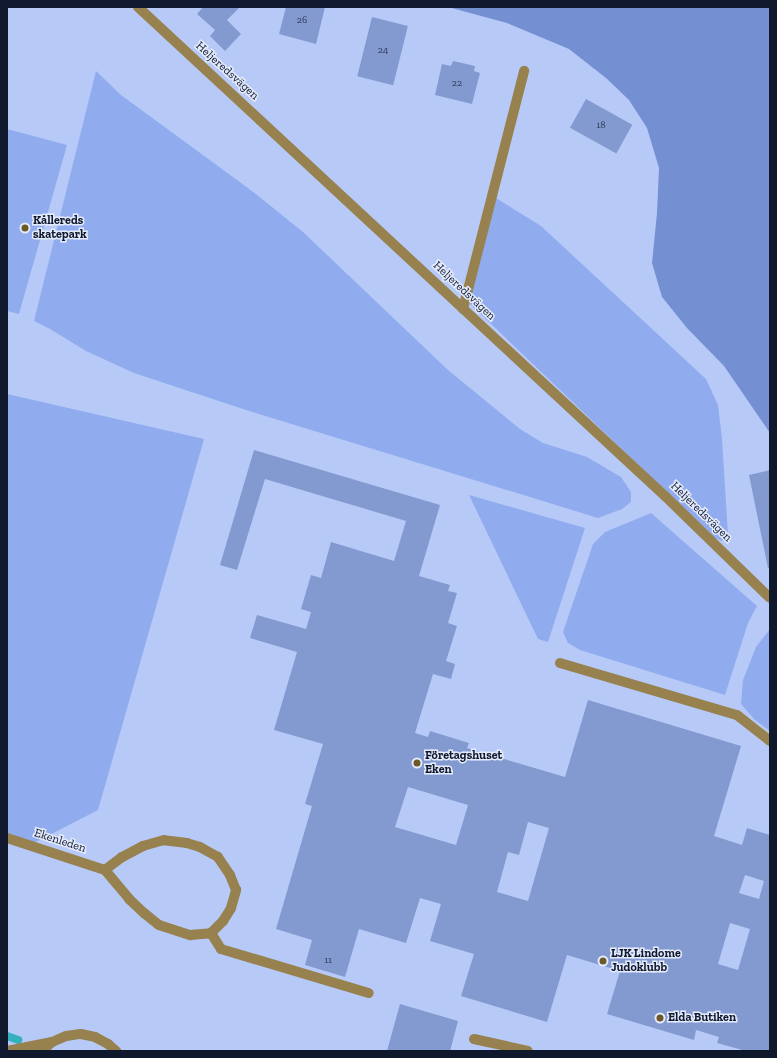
<!DOCTYPE html>
<meta charset="utf-8">
<style>
body{margin:0}
#map{position:relative;width:777px;height:1058px;overflow:hidden;background:#b7caf7;font-family:"Zilla Slab",serif}
div>[style]{position:absolute}
.green>*{inset:0;background:#90acef}
.forest>*{inset:0;background:#7490d3}
.stream>*{height:8px;margin:-4px;padding:0 4px;transform-origin:4px;border-radius:4px;background:#35b0be}
.building>*{inset:0;background:#839ad0;transform-origin:0 0}
.service>*{height:10px;margin:-5px;padding:0 5px;transform-origin:5px;border-radius:5px;background:#97814e}
.minor>*{height:10px;margin:-5px;padding:0 5px;transform-origin:5px;border-radius:5px;background:#97814e}
.tertiary>*{height:10px;margin:-5px;padding:0 5px;transform-origin:5px;border-radius:5px;background:#97814e}
.dots>*{width:11px;height:11px;translate:-50% -50%;box-sizing:border-box;border:2px solid #e4ebfd;border-radius:50%}
span{translate:-50% -50%;white-space:nowrap;text-align:center;line-height:1.15;-webkit-text-stroke:3px #e4ebfd;paint-order:stroke}
.number-label{font-size:10px;color:#2d3856}
.number-label span{-webkit-text-stroke-width:0}
.street-label{font-size:12px;color:#10182d}
.poi-label{font-size:12px;color:#10182d;font-weight:700}
.left{translate:0 -50%;text-align:left}
.frame{position:absolute;inset:0;border:8px solid #10182d;pointer-events:none}
</style>
<div id="map">
<div class="green">
<div style="clip-path:polygon(96px 71px,121px 95px,252px 191px,303px 232px,448px 370px,520px 429px,543px 443px,587px 457px,621px 477px,631px 492px,631px 502px,622px 509px,598px 518px,243px 409px,134px 373px,86px 351px,50px 329px,34px 321px)"></div>
<div style="clip-path:polygon(7px 129px,67px 145px,19px 314px,7px 311px)"></div>
<div style="clip-path:polygon(496px 198px,541px 226px,706px 379px,718px 405px,722px 439px,728px 534px,722px 541px,715px 538px,467px 301px)"></div>
<div style="clip-path:polygon(7px 394px,204px 439px,98px 810px,32px 844px,7px 836px)"></div>
<div style="clip-path:polygon(469px 495px,585px 528px,548px 642px,538px 639px)"></div>
<div style="clip-path:polygon(651px 513px,757px 606px,748px 623px,725px 695px,580px 650px,568px 643px,563px 632px,593px 544px,605px 532px)"></div>
<div style="clip-path:polygon(770px 629px,770px 731px,755px 720px,741px 704px,743px 680px,756px 647px)"></div>
</div>
<div class="forest">
<div style="clip-path:polygon(448px 7px,770px 7px,770px 433px,724px 366px,687px 328px,662px 297px,652px 263px,657px 213px,659px 168px,647px 128px,629px 100px,606px 78px,569px 49px,507px 23px)"></div>
</div>
<div class="stream">
<div style="left:7px;top:1036px;width:12px;rotate:20deg"></div>
</div>
<div class="building">
<div style="clip-path:polygon(203px 7px,240px 7px,227px 20px,241px 34px,225px 51px,210px 36px,215px 30px,197px 14px)"></div>
<div style="clip-path:polygon(286px 7px,325px 7px,316px 44px,279px 34px)"></div>
<div style="left:372px;top:17px;width:37px;height:61px;rotate:14deg"></div>
<div style="clip-path:polygon(453px 61px,475px 66px,474px 71px,480px 73px,472px 104px,435px 95px,442px 64px,451px 66px)"></div>
<div style="left:586px;top:99px;width:53px;height:33px;rotate:29deg"></div>
<div style="clip-path:polygon(evenodd,254px 450px,440px 505px,419px 576px,450px 585px,448px 591px,457px 593px,448px 623px,457px 626px,446px 661px,455px 664px,451px 679px,433px 674px,415px 733px,428px 737px,430px 731px,469px 743px,467px 748px,565px 777px,588px 700px,741px 746px,714px 836px,742px 845px,747px 828px,770px 835px,770px 1051px,746px 1051px,717px 1043px,719px 1037px,696px 1030px,694px 1040px,607px 1014px,620px 971px,567px 955px,547px 1022px,461px 996px,474px 954px,430px 941px,441px 904px,420px 898px,406px 943px,359px 929px,345px 977px,305px 965px,312px 940px,276px 929px,312px 806px,305px 804px,323px 744px,274px 730px,297px 652px,250px 638px,257px 615px,306px 629px,311px 612px,301px 609px,311px 575px,321px 578px,331px 542px,394px 561px,406px 521px,265px 479px,237px 570px,220px 565px,254px 450px,408px 787px,468px 805px,456px 845px,395px 827px,408px 787px,254px 450px,528px 822px,549px 828px,528px 901px,497px 892px,508px 852px,519px 855px,528px 822px,254px 450px,745px 875px,764px 881px,759px 899px,739px 893px,745px 875px,254px 450px,730px 923px,750px 929px,738px 970px,718px 964px,730px 923px)"></div>
<div style="clip-path:polygon(770px 470px,770px 567px,768px 568px,749px 475px)"></div>
<div style="clip-path:polygon(400px 1004px,458px 1021px,450px 1051px,387px 1051px)"></div>
</div>
<div class="service">
<div style="left:463px;top:309px;width:246px;rotate:-75.6deg"></div>
<div style="left:560px;top:663px;width:184px;rotate:16.4deg"></div>
<div style="left:737px;top:715px;width:42px;rotate:38.2deg"></div>
<div style="left:211px;top:933px;width:19px;rotate:58deg"></div>
<div style="left:221px;top:949px;width:154px;rotate:16.6deg"></div>
<div style="left:474px;top:1039px;width:55px;rotate:12.5deg"></div>
</div>
<div class="minor">
<div style="left:138px;top:7px;width:719px;rotate:42.86deg"></div>
<div style="left:665px;top:496px;width:146px;rotate:44.2deg"></div>
<div style="left:7px;top:838px;width:103px;rotate:18.1deg"></div>
<div style="left:105px;top:870px;width:38px;rotate:50deg"></div>
<div style="left:129px;top:899px;width:21px;rotate:43deg"></div>
<div style="left:144px;top:913px;width:19px;rotate:39deg"></div>
<div style="left:159px;top:925px;width:33px;rotate:18deg"></div>
<div style="left:190px;top:935px;width:21px;rotate:-5deg"></div>
<div style="left:211px;top:933px;width:17px;rotate:-45deg"></div>
<div style="left:223px;top:921px;width:15px;rotate:-58deg"></div>
<div style="left:231px;top:908px;width:19px;rotate:-74deg"></div>
<div style="left:236px;top:890px;width:16px;rotate:-112deg"></div>
<div style="left:230px;top:875px;width:22px;rotate:-124deg"></div>
<div style="left:218px;top:857px;width:21px;rotate:-151deg"></div>
<div style="left:200px;top:847px;width:14px;rotate:-163deg"></div>
<div style="left:187px;top:843px;width:23px;rotate:-173deg"></div>
<div style="left:164px;top:840px;width:22px;rotate:164deg"></div>
<div style="left:143px;top:846px;width:24px;rotate:152deg"></div>
<div style="left:122px;top:857px;width:21px;rotate:143deg"></div>
</div>
<div class="tertiary">
<div style="left:7px;top:1051px;width:46px;rotate:-11.3deg"></div>
<div style="left:42px;top:1051px;width:13px;rotate:-42deg"></div>
<div style="left:52px;top:1042px;width:15px;rotate:-23deg"></div>
<div style="left:66px;top:1036px;width:15px;rotate:-8deg"></div>
<div style="left:81px;top:1034px;width:14px;rotate:12deg"></div>
<div style="left:95px;top:1037px;width:15px;rotate:28deg"></div>
<div style="left:108px;top:1044px;width:11px;rotate:41deg"></div>
</div>
<div class="dots">
<div style="left:25px;top:228px;background:#6d5827"></div>
<div style="left:417px;top:763px;background:#6d5827"></div>
<div style="left:603px;top:961px;background:#6d5827"></div>
<div style="left:660px;top:1018px;background:#6d5827"></div>
</div>
<div class="number-label">
<span style="left:302px;top:21px">26</span>
<span style="left:383px;top:51px">24</span>
<span style="left:457px;top:84px">22</span>
<span style="left:601px;top:126px">18</span>
<span style="left:328px;top:961px">11</span>
</div>
<div class="street-label">
<span style="left:227px;top:71px;rotate:42deg">Heljeredsvägen</span>
<span style="left:464px;top:291px;rotate:43deg">Heljeredsvägen</span>
<span style="left:701px;top:512px;rotate:44deg">Heljeredsvägen</span>
<span style="left:60px;top:841px;rotate:18deg">Ekenleden</span>
</div>
<div class="poi-label">
<span class="left" style="left:33px;top:228px">Kållereds<br>skatepark</span>
<span class="left" style="left:425px;top:763px">Företagshuset<br>Eken</span>
<span class="left" style="left:611px;top:961px">LJK Lindome<br>Judoklubb</span>
<span class="left" style="left:668px;top:1018px">Elda Butiken</span>
</div>
<div class="frame"></div>
</div>
